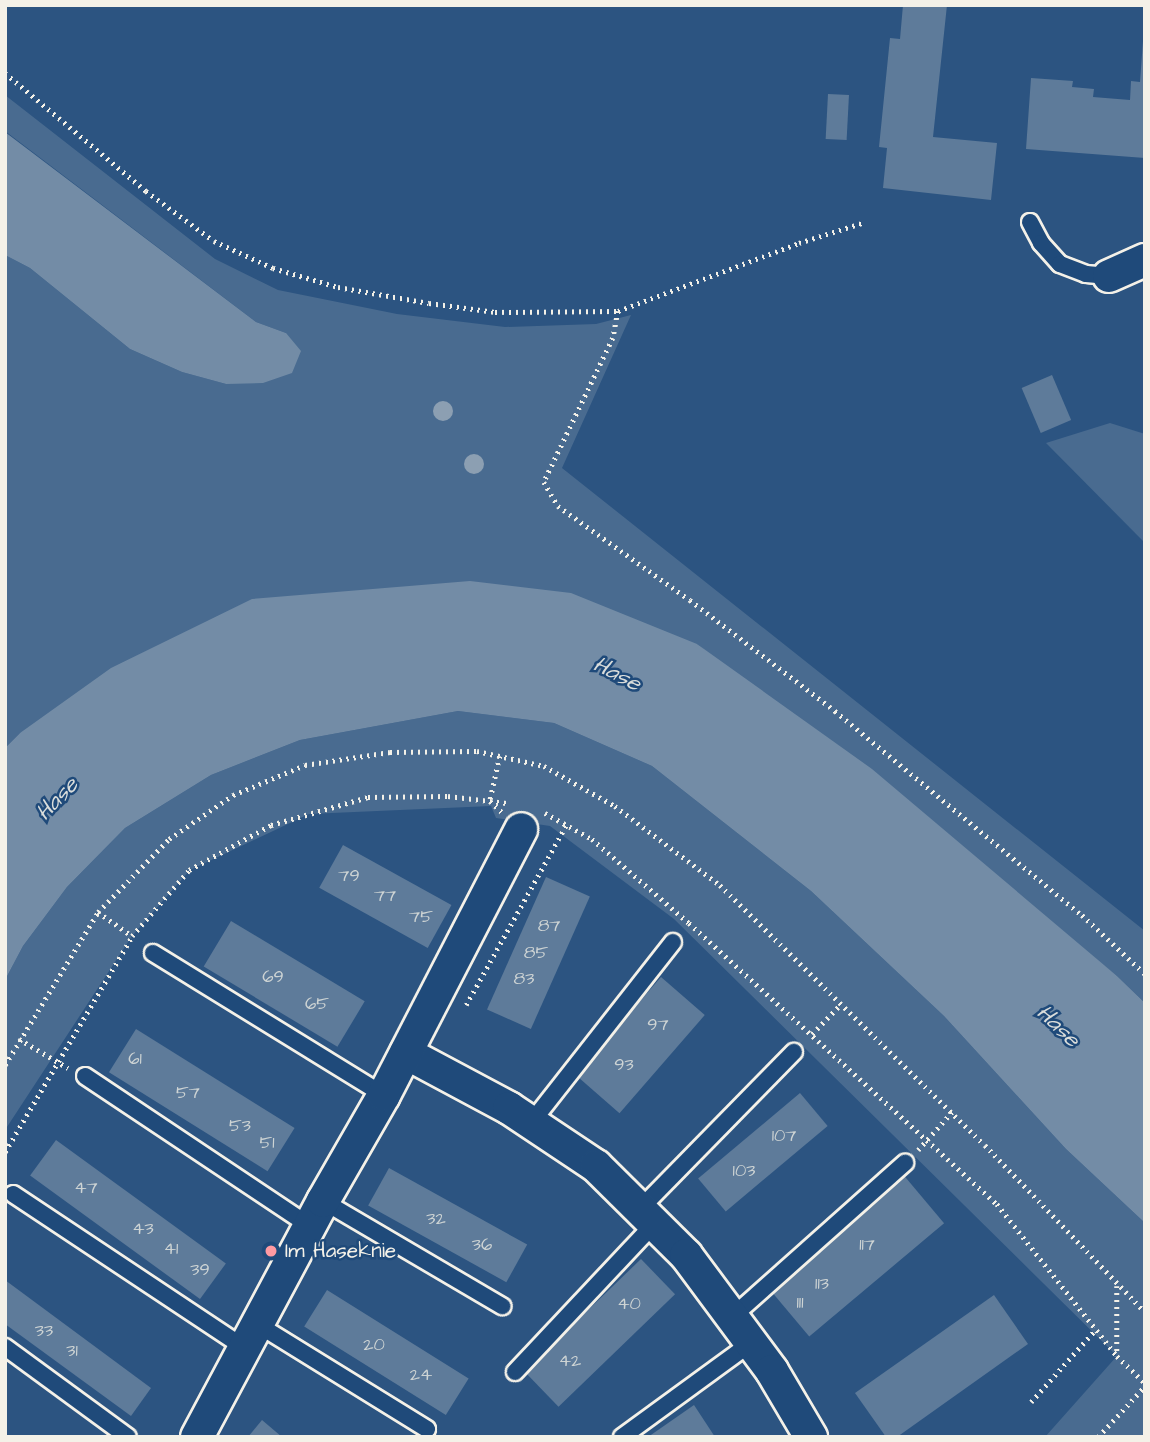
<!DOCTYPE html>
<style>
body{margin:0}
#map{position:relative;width:1150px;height:1442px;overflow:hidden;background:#2c5481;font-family:"Architects Daughter",sans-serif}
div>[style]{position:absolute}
.green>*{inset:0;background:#496b90}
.water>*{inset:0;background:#738ca6}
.building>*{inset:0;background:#5e7b9a;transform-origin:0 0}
.path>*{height:4.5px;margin-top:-2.25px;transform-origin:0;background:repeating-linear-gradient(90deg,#f4f1e8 0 2px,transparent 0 7px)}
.roads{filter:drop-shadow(2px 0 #f4f1e8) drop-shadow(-2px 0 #f4f1e8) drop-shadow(0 2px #f4f1e8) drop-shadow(0 -2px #f4f1e8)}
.lane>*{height:16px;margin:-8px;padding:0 8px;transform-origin:8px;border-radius:8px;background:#1f4a7a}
.street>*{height:32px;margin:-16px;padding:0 16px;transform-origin:16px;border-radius:16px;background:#1f4a7a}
.trees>*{width:20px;height:20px;margin:-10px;border-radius:50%;background:#8c9fb2}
.dots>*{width:19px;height:19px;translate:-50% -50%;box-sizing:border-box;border:4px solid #1f4a7a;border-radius:50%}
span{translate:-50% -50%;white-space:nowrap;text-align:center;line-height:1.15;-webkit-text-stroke:5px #1f4a7a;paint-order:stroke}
.number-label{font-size:18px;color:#ced4d4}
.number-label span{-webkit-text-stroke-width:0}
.poi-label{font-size:21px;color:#f4f1e8}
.left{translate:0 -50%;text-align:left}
.water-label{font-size:23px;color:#dadddb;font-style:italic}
.frame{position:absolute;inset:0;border:7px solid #f4f1e8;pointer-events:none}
</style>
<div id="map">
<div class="green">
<div style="clip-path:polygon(5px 95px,215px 259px,278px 290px,397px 314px,505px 327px,596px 324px,631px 315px,562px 468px,1145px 931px,1145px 1003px,1117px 976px,697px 644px,20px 733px,5px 748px,5px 255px,30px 268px,130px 349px,182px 372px,226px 384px,286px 333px,256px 322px,5px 131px)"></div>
<div style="clip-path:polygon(1110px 423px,1145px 434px,1145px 543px,1046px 443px)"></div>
<div style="clip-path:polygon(458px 711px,554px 723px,652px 766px,811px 891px,944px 1016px,1066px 1149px,1145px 1223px,1145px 1437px,1045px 1437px,1117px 1356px,674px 919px,550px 826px,496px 818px,491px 806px,309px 814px,190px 870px,132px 936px,5px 1130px,5px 980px,23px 946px,67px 887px,125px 828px,211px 775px,300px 740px)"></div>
</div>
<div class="water">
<div style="clip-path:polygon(5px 132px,256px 322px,286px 333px,301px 351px,292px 373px,263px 383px,226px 384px,182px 372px,130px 349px,30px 268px,5px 255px)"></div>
<div style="clip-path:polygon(470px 581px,571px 593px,697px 644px,872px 769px,1117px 976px,1145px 1003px,1145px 1223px,1066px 1149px,944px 1016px,811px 891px,652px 766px,554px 723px,458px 711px,300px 740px,211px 775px,125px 828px,67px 887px,23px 946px,5px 980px,5px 748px,20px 733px,111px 668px,252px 599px)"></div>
</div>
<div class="building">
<div style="clip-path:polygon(903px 5px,947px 5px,933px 137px,997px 143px,991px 200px,883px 188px,887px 148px,879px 147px,890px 38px,900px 39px)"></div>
<div style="clip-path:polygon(1143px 41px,1145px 158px,1026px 149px,1031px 78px,1073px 81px,1072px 87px,1094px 89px,1093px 97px,1130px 100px,1131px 81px,1140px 82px)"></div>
<div style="left:828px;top:94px;width:21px;height:45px;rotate:3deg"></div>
<div style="left:1052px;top:375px;width:49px;height:33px;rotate:67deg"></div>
<div style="left:343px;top:845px;width:124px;height:49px;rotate:29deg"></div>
<div style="left:546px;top:877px;width:48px;height:145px;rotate:24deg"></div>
<div style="left:231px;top:921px;width:156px;height:53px;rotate:31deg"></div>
<div style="left:661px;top:977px;width:58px;height:130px;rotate:41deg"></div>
<div style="left:136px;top:1029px;width:187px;height:51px;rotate:32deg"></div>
<div style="left:800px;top:1093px;width:43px;height:133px;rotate:50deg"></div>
<div style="left:56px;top:1140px;width:210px;height:44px;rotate:36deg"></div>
<div style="left:389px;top:1168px;width:158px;height:43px;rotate:29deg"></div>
<div style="left:901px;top:1172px;width:67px;height:176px;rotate:50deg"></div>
<div style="left:641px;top:1259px;width:49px;height:162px;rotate:46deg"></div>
<div style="clip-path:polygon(5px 1280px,151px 1388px,131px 1416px,5px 1324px)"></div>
<div style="left:327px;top:1290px;width:167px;height:43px;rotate:32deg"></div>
<div style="clip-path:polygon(994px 1295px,1028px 1344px,897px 1437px,886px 1437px,855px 1393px)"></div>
<div style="clip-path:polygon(694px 1405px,715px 1437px,648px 1437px)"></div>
<div style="clip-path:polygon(262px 1420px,282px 1437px,248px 1437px)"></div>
</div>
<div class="path">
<div style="left:5px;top:73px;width:184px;rotate:39.9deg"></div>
<div style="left:146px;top:191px;width:84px;rotate:36.3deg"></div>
<div style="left:214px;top:241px;width:65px;rotate:24.6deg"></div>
<div style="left:273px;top:268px;width:68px;rotate:16.3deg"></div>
<div style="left:338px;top:287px;width:92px;rotate:10deg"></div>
<div style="left:429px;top:303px;width:67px;rotate:7.8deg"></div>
<div style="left:495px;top:312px;width:123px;rotate:-0.5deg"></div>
<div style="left:618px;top:311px;width:193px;rotate:-20.6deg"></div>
<div style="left:799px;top:243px;width:69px;rotate:-17.7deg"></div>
<div style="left:618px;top:311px;width:27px;rotate:100deg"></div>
<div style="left:613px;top:338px;width:160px;rotate:115.6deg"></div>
<div style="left:544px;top:482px;width:28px;rotate:60deg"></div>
<div style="left:558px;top:506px;width:162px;rotate:35.5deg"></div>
<div style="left:690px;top:600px;width:183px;rotate:37.4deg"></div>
<div style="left:835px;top:711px;width:320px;rotate:39.6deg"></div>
<div style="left:1082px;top:915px;width:86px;rotate:43.1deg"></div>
<div style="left:500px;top:756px;width:46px;rotate:102.5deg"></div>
<div style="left:490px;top:801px;width:16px;rotate:43deg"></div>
<div style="left:545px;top:813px;width:54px;rotate:29deg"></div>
<div style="left:592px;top:839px;width:128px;rotate:40.9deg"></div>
<div style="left:689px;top:923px;width:417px;rotate:42.4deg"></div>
<div style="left:997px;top:1204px;width:194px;rotate:51.7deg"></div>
<div style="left:98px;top:912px;width:42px;rotate:35.2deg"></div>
<div style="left:466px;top:1005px;width:206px;rotate:-60.9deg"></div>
<div style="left:812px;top:1034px;width:42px;rotate:-46deg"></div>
<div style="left:19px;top:1039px;width:57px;rotate:30.6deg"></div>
<div style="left:5px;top:1065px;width:179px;rotate:-58.7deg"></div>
<div style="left:98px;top:912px;width:102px;rotate:-45.8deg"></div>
<div style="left:169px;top:839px;width:78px;rotate:-34.5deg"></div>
<div style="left:233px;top:795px;width:78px;rotate:-22.6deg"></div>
<div style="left:305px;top:765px;width:86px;rotate:-8.7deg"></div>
<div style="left:390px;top:752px;width:87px;rotate:-0.7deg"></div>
<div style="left:477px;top:751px;width:69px;rotate:12.6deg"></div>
<div style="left:544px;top:766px;width:81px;rotate:29.4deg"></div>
<div style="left:615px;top:806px;width:131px;rotate:37deg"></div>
<div style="left:720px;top:885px;width:371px;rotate:44.5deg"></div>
<div style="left:985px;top:1145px;width:231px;rotate:46.2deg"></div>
<div style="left:918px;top:1150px;width:51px;rotate:-48.2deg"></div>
<div style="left:5px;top:1152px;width:251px;rotate:-59.5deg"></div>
<div style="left:132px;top:936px;width:87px;rotate:-49.2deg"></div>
<div style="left:189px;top:870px;width:94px;rotate:-28.8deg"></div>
<div style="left:271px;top:825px;width:101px;rotate:-16.1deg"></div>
<div style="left:368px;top:797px;width:80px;rotate:-0.7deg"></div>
<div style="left:448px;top:796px;width:59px;rotate:6.8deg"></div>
<div style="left:1117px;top:1286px;width:70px;rotate:90deg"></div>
<div style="left:1117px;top:1356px;width:39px;rotate:44deg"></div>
<div style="left:1031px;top:1402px;width:98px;rotate:-48.3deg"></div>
<div style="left:1098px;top:1437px;width:69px;rotate:-47.3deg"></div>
</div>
<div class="roads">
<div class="lane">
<div style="left:1030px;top:222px;width:24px;rotate:62deg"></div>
<div style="left:1041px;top:243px;width:28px;rotate:48deg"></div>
<div style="left:1060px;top:264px;width:28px;rotate:21deg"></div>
<div style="left:1086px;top:274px;width:23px;rotate:5deg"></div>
<div style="left:153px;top:953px;width:271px;rotate:31.6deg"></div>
<div style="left:85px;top:1076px;width:270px;rotate:33.7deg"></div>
<div style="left:531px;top:1123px;width:230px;rotate:-51.9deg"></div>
<div style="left:13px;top:1194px;width:278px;rotate:33.6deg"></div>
<div style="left:323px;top:1201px;width:208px;rotate:30.4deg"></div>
<div style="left:640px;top:1209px;width:220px;rotate:-45.6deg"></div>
<div style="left:732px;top:1317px;width:232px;rotate:-41.7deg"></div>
<div style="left:257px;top:1324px;width:200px;rotate:31.7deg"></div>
<div style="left:5px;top:1347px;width:152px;rotate:36.2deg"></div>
<div style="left:515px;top:1372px;width:204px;rotate:-46.8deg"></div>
<div style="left:622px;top:1437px;width:160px;rotate:-36.1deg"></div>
</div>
<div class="street">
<div style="left:1109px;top:276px;width:39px;rotate:-24deg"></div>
<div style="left:406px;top:1053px;width:117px;rotate:28.1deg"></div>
<div style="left:509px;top:1108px;width:105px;rotate:33.7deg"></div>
<div style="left:596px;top:1166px;width:127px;rotate:44.7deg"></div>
<div style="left:686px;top:1255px;width:144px;rotate:53.4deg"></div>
<div style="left:772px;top:1371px;width:77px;rotate:59.4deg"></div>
<div style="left:197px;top:1437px;width:268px;rotate:-61.9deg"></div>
<div style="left:323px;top:1201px;width:122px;rotate:-60.1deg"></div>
<div style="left:384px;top:1095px;width:299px;rotate:-62.7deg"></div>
</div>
</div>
<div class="trees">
<div style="left:443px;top:411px"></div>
<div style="left:474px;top:464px"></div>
</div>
<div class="dots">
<div style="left:271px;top:1251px;background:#ff9aa2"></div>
</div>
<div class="number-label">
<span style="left:349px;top:876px">79</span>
<span style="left:385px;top:896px">77</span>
<span style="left:421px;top:917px">75</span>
<span style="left:549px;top:926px">87</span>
<span style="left:536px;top:953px">85</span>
<span style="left:273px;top:977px">69</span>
<span style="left:524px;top:979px">83</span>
<span style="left:317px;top:1004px">65</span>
<span style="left:658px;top:1025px">97</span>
<span style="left:135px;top:1059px">61</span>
<span style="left:624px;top:1065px">93</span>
<span style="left:188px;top:1093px">57</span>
<span style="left:240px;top:1126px">53</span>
<span style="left:784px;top:1136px">107</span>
<span style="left:267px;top:1143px">51</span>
<span style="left:744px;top:1171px">103</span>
<span style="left:86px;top:1188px">47</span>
<span style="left:436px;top:1219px">32</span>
<span style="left:143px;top:1229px">43</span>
<span style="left:482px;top:1245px">36</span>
<span style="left:867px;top:1245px">117</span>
<span style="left:171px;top:1249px">41</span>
<span style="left:200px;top:1270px">39</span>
<span style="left:822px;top:1284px">113</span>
<span style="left:800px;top:1303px">111</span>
<span style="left:629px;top:1304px">40</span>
<span style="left:44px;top:1331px">33</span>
<span style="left:374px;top:1345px">20</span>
<span style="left:72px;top:1351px">31</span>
<span style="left:570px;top:1361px">42</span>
<span style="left:421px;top:1375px">24</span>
</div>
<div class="poi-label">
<span class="left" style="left:285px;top:1251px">Im Haseknie</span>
</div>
<div class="water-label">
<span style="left:617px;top:674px;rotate:27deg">Hase</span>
<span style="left:57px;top:799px;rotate:-46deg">Hase</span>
<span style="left:1058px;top:1026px;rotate:44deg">Hase</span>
</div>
<div class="frame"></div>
</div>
